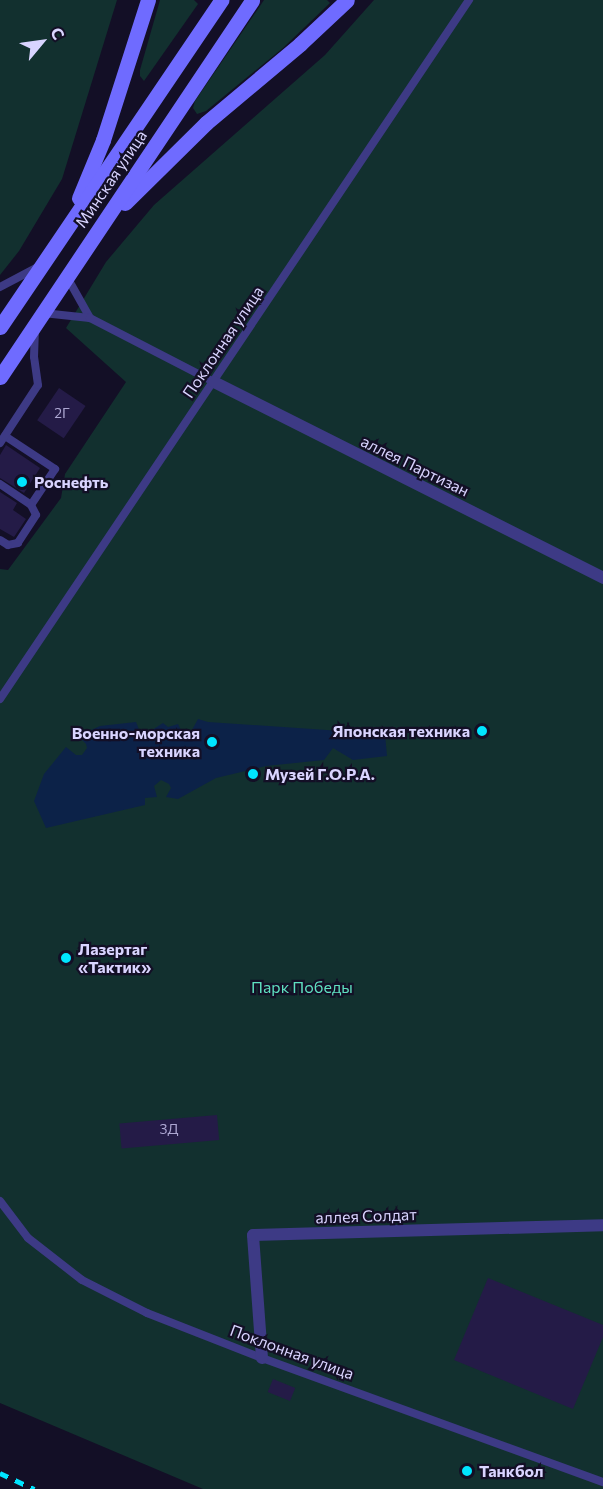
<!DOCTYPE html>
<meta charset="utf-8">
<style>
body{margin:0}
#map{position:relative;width:603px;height:1489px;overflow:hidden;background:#130f26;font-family:Commissioner,sans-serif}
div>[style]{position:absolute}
.green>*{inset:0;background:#12302f}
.water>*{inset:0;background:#0c2248}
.building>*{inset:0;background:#241b47;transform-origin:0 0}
.service>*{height:8px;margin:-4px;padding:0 4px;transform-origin:4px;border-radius:4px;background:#3d3a85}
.pedestrian>*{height:12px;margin:-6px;padding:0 6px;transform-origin:6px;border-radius:6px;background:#3d3a85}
.secondary>*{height:15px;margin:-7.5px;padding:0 7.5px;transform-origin:7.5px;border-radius:7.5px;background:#6f6bff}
.rail>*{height:4.5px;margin-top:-2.25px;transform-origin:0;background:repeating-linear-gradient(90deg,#00e5ff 0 9px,transparent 0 17px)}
.dots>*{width:16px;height:16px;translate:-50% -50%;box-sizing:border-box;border:3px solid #130f26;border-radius:50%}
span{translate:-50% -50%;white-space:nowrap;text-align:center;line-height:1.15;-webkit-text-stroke:4.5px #130f26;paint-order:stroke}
.number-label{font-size:14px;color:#aca6d1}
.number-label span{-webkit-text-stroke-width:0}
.street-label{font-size:16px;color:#d9d4ff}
.poi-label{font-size:16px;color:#d9d4ff;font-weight:700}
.left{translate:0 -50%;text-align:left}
.right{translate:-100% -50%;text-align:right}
.park-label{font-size:16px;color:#5fe0c0}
.north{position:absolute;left:12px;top:12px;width:60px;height:60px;-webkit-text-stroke:4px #130f26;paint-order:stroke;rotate:61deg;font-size:16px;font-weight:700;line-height:24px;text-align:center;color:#d9d4ff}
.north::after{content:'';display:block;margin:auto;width:21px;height:27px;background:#d9d4ff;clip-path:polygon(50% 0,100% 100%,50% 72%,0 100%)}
</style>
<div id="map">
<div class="green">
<div style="clip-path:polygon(0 0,117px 0,62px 179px,19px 251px,0 275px)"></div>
<div style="clip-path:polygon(160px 0,194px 0,198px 4px,144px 81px,140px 76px,140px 70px)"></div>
<div style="clip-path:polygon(264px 0,327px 0,330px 3px,283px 48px,206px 111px,197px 114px,193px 108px,195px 101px)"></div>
<div style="clip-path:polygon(374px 0,603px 0,603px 1489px,203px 1489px,0 1403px,0 569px,8px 570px,61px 498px,65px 474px,126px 382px,66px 328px,106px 262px,154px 205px,325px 55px)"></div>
</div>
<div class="water">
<div style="clip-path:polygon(198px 719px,208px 722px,385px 734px,387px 756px,353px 760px,333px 748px,324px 760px,266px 766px,216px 778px,178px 799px,166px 797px,171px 788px,169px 784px,161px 780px,154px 786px,157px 797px,145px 798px,145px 805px,46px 828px,34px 801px,44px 774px,66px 747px,76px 755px,82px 755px,87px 748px,86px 744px,78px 736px,100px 726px,136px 722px,142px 737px,152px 734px,152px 730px,163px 723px,168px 727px,178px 724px,181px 730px,192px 730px)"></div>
</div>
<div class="building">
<div style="left:59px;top:388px;width:32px;height:39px;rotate:34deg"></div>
<div style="clip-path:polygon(6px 445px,40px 468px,24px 493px,0 478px,0 455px)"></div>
<div style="clip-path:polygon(0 492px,17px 503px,13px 510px,26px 519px,14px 537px,0 529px)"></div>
<div style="left:217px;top:1115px;width:25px;height:98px;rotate:85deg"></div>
<div style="clip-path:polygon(488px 1278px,603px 1325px,603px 1337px,573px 1409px,454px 1360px)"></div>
<div style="left:273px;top:1379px;width:24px;height:14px;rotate:22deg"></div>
</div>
<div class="service">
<div style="left:67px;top:277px;width:47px;rotate:60.7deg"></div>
<div style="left:0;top:287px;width:41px;rotate:-27.8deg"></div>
<div style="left:43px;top:313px;width:47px;rotate:6.1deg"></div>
<div style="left:90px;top:318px;width:140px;rotate:27.3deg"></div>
<div style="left:5px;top:436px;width:60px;rotate:33.4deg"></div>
<div style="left:55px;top:469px;width:43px;rotate:123.7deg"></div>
<div style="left:0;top:443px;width:69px;rotate:-56.8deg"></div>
<div style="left:38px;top:385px;width:28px;rotate:-98deg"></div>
<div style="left:34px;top:357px;width:28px;rotate:-88deg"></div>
<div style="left:0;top:484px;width:37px;rotate:34deg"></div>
<div style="left:31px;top:505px;width:11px;rotate:63deg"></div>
<div style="left:36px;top:515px;width:33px;rotate:123deg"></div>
<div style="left:18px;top:543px;width:10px;rotate:169deg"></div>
<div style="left:8px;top:545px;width:9px;rotate:-148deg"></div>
<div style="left:0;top:699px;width:842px;rotate:-56.14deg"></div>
<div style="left:0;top:1201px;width:46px;rotate:52.9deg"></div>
<div style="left:28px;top:1238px;width:68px;rotate:37.9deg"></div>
<div style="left:82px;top:1280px;width:73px;rotate:26.9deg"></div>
<div style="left:147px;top:1313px;width:123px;rotate:21.4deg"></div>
<div style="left:262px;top:1358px;width:363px;rotate:20deg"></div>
</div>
<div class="pedestrian">
<div style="left:214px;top:382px;width:436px;rotate:26.7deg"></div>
<div style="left:262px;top:1358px;width:123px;rotate:-94.2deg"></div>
<div style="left:253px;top:1235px;width:350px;rotate:-1.6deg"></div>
</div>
<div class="secondary">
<div style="left:79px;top:198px;width:63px;rotate:-67.5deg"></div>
<div style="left:103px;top:140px;width:147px;rotate:-72.2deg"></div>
<div style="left:125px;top:203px;width:114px;rotate:-44.6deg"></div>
<div style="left:206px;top:123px;width:123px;rotate:-40deg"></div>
<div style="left:300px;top:44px;width:64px;rotate:-43.1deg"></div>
<div style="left:0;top:327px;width:395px;rotate:-55.9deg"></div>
<div style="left:0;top:377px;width:453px;rotate:-56.2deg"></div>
</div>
<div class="rail">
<div style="left:0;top:1473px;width:38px;rotate:25deg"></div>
</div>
<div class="dots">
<div style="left:22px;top:482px;background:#00e5ff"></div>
<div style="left:482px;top:731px;background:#00e5ff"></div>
<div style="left:212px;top:742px;background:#00e5ff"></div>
<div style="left:253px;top:774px;background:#00e5ff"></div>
<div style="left:66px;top:958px;background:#00e5ff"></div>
<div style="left:467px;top:1471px;background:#00e5ff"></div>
</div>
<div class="number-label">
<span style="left:62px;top:413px">2Г</span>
<span style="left:169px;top:1129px">3Д</span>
</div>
<div class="street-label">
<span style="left:111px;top:179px;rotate:-56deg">Минская улица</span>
<span style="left:223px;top:342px;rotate:-56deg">Поклонная улица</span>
<span style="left:415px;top:466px;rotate:26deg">аллея Партизан</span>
<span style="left:366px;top:1216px;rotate:-2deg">аллея Солдат</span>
<span style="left:292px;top:1352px;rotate:20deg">Поклонная улица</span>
</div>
<div class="poi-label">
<span class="left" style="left:34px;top:482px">Роснефть</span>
<span class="right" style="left:470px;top:731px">Японская техника</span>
<span class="right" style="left:200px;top:742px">Военно-морская<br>техника</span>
<span class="left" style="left:265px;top:774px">Музей Г.О.Р.А.</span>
<span class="left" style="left:78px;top:958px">Лазертаг<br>«Тактик»</span>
<span class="left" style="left:479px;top:1471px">Танкбол</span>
</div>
<div class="park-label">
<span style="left:302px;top:987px">Парк Победы</span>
</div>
<div class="north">С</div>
</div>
